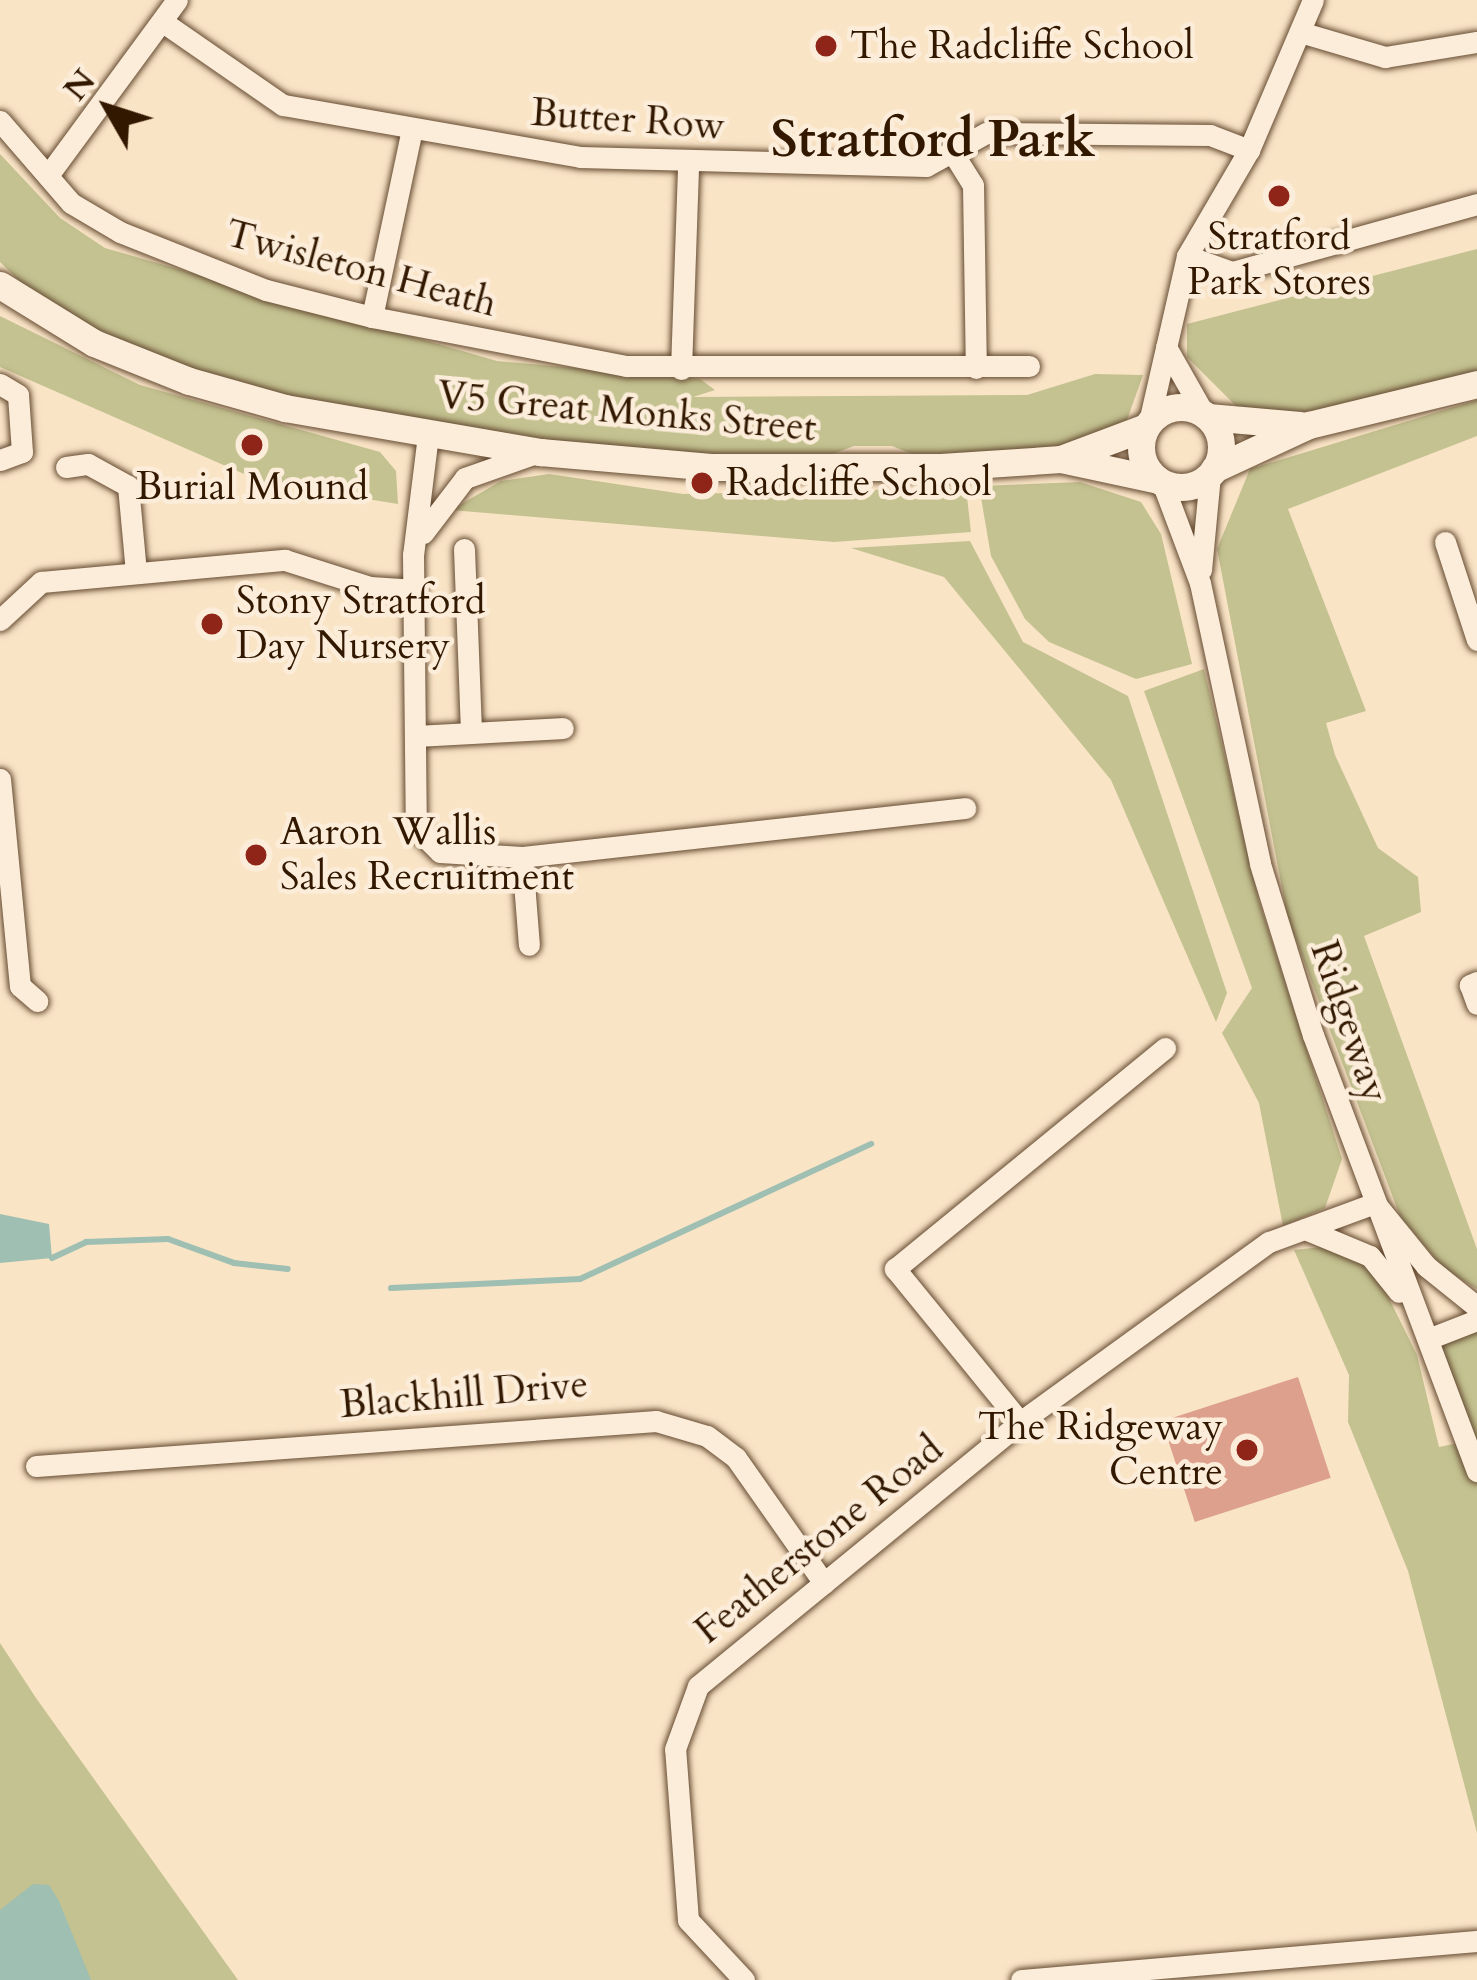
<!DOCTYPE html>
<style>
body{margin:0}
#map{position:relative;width:1477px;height:1980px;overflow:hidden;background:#fae4c6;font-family:Cardo,serif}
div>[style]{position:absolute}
.green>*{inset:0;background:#c4c291}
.water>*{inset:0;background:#9ebfb2}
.stream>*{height:6px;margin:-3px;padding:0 3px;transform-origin:3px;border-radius:3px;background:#9ebfb2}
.building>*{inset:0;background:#dca08c;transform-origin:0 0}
.roads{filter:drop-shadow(0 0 3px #654b32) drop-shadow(0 0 3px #654b32)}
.minor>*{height:21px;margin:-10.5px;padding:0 10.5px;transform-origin:10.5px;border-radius:10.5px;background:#fcedda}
.tertiary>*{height:27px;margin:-13.5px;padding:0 13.5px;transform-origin:13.5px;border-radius:13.5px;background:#fcedda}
.tertiary>.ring{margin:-13.5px;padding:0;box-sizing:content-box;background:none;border:27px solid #fcedda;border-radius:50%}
.dots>*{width:33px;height:33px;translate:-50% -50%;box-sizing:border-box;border:6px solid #fcedda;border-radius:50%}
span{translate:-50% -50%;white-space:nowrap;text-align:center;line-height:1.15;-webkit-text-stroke:9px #fcedda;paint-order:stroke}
.poi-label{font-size:39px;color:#331800}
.left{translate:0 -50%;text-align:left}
.right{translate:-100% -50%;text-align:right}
.street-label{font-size:39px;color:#331800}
.district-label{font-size:51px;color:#331800;font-weight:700}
.north{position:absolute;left:48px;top:48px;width:120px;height:120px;-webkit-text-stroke:9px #fcedda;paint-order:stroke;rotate:309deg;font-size:33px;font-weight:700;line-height:48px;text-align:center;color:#331800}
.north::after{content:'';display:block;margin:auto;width:42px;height:54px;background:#331800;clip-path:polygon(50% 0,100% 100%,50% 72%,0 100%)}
</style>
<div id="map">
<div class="green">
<i style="clip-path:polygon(0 154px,60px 218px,105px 248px,497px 361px,700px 379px,715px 390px,693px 397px,1027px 395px,1095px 374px,1143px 375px,1127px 420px,1063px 452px,935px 463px,892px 446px,854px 446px,805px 464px,654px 458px,250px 391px,119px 345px,44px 305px,0 262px)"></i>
<i style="clip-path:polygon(1477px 249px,1477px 371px,1310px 414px,1239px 409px,1187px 357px,1187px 324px)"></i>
<i style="clip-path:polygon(0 316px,140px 385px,380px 452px,396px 471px,398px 504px,262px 482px,0 367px)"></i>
<i style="clip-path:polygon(1477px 400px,1477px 436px,1288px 509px,1366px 711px,1326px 723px,1335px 755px,1378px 848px,1418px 877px,1421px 912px,1364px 936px,1477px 1249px,1477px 1289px,1444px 1269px,1400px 1216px,1288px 919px,1217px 549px,1250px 469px)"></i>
<i style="clip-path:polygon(549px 474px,683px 494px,966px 488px,971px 532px,834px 542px,451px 510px,501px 481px)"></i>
<i style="clip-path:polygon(1080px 482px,1141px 502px,1161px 534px,1192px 664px,1136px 679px,1049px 642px,1025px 619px,991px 556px,979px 486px)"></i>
<i style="clip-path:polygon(970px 541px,1023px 642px,1128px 696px,1227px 993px,1216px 1022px,1111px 780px,944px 577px,851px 548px)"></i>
<i style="clip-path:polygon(1204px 669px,1259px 901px,1342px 1159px,1325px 1208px,1283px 1226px,1259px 1103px,1222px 1033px,1252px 988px,1144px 691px)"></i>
<i style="clip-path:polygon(1331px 1246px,1376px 1272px,1417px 1355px,1439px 1447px,1463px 1442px,1428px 1339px,1477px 1320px,1477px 1833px,1408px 1571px,1348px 1422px,1349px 1375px,1294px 1250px)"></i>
<i style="clip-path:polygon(0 1643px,36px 1698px,238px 1980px,0 1980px)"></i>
</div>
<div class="water">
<i style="clip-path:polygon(0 1214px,49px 1224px,52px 1258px,0 1263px)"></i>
<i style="clip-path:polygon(33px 1884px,49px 1885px,59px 1901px,91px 1980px,0 1980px,0 1910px)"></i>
</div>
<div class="stream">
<i style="left:52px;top:1258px;width:38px;rotate:-25deg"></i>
<i style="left:86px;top:1242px;width:82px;rotate:-2.1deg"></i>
<i style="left:168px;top:1239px;width:70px;rotate:20deg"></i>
<i style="left:234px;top:1263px;width:54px;rotate:6.3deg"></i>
<i style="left:391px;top:1288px;width:189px;rotate:-2.7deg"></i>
<i style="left:580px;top:1279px;width:321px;rotate:-24.9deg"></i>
</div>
<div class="building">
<i style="left:1298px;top:1377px;width:106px;height:143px;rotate:72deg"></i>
</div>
<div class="roads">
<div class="minor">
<i style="left:163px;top:22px;width:146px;rotate:34.7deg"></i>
<i style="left:283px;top:105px;width:302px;rotate:9.9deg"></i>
<i style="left:580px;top:157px;width:346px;rotate:1.5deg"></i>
<i style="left:926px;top:166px;width:68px;rotate:-28.8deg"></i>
<i style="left:986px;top:133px;width:224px;rotate:0.5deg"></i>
<i style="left:1210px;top:135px;width:42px;rotate:21deg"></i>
<i style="left:1300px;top:32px;width:89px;rotate:16.4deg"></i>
<i style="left:1385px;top:57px;width:93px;rotate:-9.3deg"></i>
<i style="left:0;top:121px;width:108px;rotate:49.1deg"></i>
<i style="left:71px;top:203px;width:57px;rotate:30.6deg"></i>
<i style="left:120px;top:232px;width:157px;rotate:21.7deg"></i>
<i style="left:266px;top:290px;width:109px;rotate:14.3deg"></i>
<i style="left:372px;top:317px;width:259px;rotate:10.9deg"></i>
<i style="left:626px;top:366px;width:403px"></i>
<i style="left:956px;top:158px;width:32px;rotate:58deg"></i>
<i style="left:973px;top:185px;width:183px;rotate:89.1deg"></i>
<i style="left:49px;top:174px;width:216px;rotate:-53.7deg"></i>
<i style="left:1187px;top:256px;width:48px;rotate:19.6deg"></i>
<i style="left:1232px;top:272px;width:254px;rotate:-15.5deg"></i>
<i style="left:372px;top:317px;width:187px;rotate:-78deg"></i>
<i style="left:1166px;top:347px;width:77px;rotate:60.4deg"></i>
<i style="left:681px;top:369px;width:204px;rotate:-88deg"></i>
<i style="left:0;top:384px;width:21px;rotate:31deg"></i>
<i style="left:18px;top:395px;width:57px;rotate:86deg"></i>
<i style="left:22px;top:452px;width:23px;rotate:160deg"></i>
<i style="left:1149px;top:422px;width:170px;rotate:-77.1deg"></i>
<i style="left:1187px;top:256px;width:123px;rotate:-59.7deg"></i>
<i style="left:1249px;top:150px;width:163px;rotate:-66.9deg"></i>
<i style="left:428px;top:435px;width:121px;rotate:97.1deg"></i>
<i style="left:413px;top:555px;width:273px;rotate:89.4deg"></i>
<i style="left:416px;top:828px;width:34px;rotate:45deg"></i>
<i style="left:440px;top:852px;width:82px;rotate:3.5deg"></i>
<i style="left:522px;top:857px;width:88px;rotate:85.5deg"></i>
<i style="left:66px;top:467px;width:22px;rotate:-8deg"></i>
<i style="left:88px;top:464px;width:46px;rotate:28.8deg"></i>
<i style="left:128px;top:486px;width:86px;rotate:84.7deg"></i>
<i style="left:1162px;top:482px;width:108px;rotate:69.4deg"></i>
<i style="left:1200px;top:583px;width:287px;rotate:77.9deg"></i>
<i style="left:1260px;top:864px;width:179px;rotate:72.8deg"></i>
<i style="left:1313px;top:1035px;width:466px;rotate:69.4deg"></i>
<i style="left:423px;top:533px;width:69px;rotate:-52.6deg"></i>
<i style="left:465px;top:478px;width:78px;rotate:-19.4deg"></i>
<i style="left:1445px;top:542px;width:103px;rotate:71.9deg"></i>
<i style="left:464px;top:549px;width:184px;rotate:87.8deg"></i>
<i style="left:1201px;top:570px;width:96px;rotate:-84.6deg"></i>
<i style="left:0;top:620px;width:56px;rotate:-42.8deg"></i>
<i style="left:41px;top:582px;width:245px;rotate:-5.2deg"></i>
<i style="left:285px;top:560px;width:89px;rotate:17.6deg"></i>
<i style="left:370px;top:587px;width:46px;rotate:3.7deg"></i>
<i style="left:417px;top:736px;width:146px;rotate:-3.1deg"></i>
<i style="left:0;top:779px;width:208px;rotate:84.5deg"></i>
<i style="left:20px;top:986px;width:23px;rotate:41deg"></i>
<i style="left:522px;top:857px;width:446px;rotate:-6.3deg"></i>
<i style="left:1477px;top:982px;width:8px;rotate:157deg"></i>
<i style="left:1470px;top:985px;width:20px;rotate:70deg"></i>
<i style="left:1305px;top:1229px;width:70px;rotate:22.6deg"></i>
<i style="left:1370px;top:1256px;width:46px;rotate:51.1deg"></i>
<i style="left:1428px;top:1339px;width:53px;rotate:-21.2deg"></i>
<i style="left:1020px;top:1422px;width:198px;rotate:-129.2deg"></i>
<i style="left:895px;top:1269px;width:349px;rotate:-39.3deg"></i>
<i style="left:36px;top:1466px;width:622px;rotate:-4.15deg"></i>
<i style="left:656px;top:1421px;width:53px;rotate:16.4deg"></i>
<i style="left:707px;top:1436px;width:36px;rotate:37deg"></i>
<i style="left:736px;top:1458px;width:153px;rotate:54.9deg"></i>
<i style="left:744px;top:1980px;width:82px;rotate:-133deg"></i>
<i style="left:688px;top:1920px;width:171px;rotate:-94.3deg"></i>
<i style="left:675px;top:1749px;width:67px;rotate:-69.9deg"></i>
<i style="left:698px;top:1686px;width:416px;rotate:-39.3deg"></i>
<i style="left:1020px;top:1422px;width:307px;rotate:-35.9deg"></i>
<i style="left:1269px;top:1242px;width:113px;rotate:-20.2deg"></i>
<i style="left:1375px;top:1203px;width:81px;rotate:51deg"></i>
<i style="left:1426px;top:1266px;width:65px;rotate:38.8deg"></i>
<i style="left:1021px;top:1980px;width:458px;rotate:-4.9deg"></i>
</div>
<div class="tertiary">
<i style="left:0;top:285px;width:110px;rotate:31.7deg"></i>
<i style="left:94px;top:343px;width:102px;rotate:21.8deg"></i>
<i style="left:189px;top:381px;width:100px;rotate:15.7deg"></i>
<i style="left:285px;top:408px;width:259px;rotate:9.8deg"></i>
<i style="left:540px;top:452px;width:174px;rotate:5deg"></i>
<i style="left:713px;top:467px;width:228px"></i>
<i style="left:941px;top:467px;width:120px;rotate:-3.8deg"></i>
<i style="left:1061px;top:459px;width:91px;rotate:-20.6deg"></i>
<i class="ring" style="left:1141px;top:407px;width:53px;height:53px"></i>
<i style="left:1208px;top:417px;width:92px;rotate:5deg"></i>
<i style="left:1061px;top:459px;width:99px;rotate:12.2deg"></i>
<i style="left:1214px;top:469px;width:105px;rotate:-24.9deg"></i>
<i style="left:1309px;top:425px;width:173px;rotate:-13.7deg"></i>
</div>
</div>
<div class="dots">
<i style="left:826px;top:46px;background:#8f2418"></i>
<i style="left:1279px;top:196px;background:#8f2418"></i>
<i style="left:252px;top:445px;background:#8f2418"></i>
<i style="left:702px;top:483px;background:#8f2418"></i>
<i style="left:212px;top:624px;background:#8f2418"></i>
<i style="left:256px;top:855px;background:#8f2418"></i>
<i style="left:1247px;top:1450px;background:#8f2418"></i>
</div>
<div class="poi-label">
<span class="left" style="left:850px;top:46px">The Radcliffe School</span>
<span style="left:1279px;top:260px">Stratford<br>Park Stores</span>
<span class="left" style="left:726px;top:483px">Radcliffe School</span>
<span style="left:252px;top:487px">Burial Mound</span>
<span class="left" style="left:236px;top:624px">Stony Stratford<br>Day Nursery</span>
<span class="left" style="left:280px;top:855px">Aaron Wallis<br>Sales Recruitment</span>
<span class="right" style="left:1223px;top:1450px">The Ridgeway<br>Centre</span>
</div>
<div class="street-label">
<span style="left:628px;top:120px;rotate:4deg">Butter Row</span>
<span style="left:361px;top:269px;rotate:15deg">Twisleton Heath</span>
<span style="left:627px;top:412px;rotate:5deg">V5 Great Monks Street</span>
<span style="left:1349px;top:1022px;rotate:71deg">Ridgeway</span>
<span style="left:464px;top:1395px;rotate:-5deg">Blackhill Drive</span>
<span style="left:819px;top:1540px;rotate:-39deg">Featherstone Road</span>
</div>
<div class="district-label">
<span style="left:933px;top:140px">Stratford Park</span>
</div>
<div class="north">N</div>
</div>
